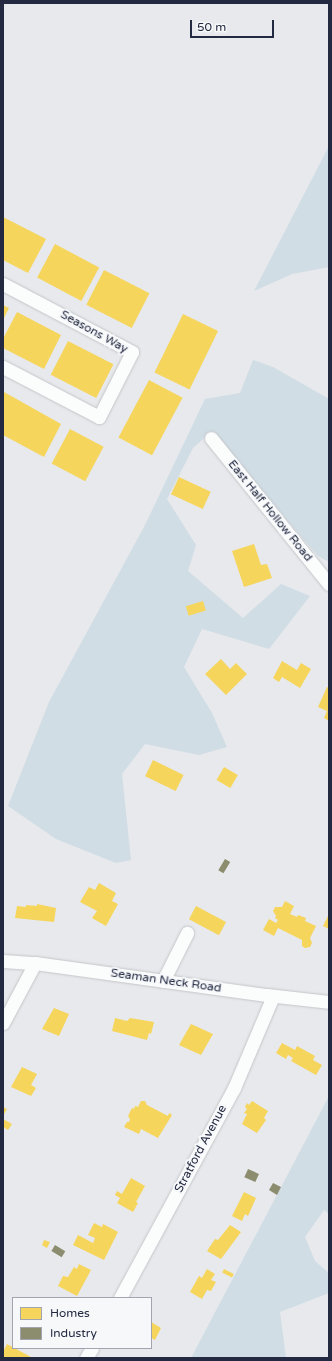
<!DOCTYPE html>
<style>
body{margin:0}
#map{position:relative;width:332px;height:1361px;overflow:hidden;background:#e7e9ec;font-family:"Varela Round",sans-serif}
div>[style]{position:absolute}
.green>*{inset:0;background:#d0dde5}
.homes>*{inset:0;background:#f6d55c;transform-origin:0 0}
.industry>*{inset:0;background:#8c8c6e;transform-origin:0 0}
.roads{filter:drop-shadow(0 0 1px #c4c6c9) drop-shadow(0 0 1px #c4c6c9)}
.minor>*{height:13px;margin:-6.5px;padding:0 6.5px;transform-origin:6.5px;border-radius:6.5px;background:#fbfcfc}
span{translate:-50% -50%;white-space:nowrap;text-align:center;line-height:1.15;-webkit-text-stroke:4px #f6f8fa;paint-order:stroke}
.street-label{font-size:12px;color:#232941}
.frame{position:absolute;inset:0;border:4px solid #232941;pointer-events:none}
.legend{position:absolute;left:12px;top:1297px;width:140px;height:52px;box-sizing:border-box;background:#f6f8fa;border:1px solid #a2a5b0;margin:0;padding:5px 7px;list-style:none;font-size:12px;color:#232941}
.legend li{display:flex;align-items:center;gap:8px;height:20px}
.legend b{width:20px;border:1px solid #a2a5b0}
.scale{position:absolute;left:190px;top:20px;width:84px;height:18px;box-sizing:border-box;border:2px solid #232941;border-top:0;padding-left:5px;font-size:12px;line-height:14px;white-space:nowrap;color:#232941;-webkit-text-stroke:3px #f6f8fa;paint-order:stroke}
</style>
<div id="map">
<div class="green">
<i style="clip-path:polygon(329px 146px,329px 267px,292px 274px,254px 291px)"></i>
<i style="clip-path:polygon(253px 360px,273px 367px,329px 399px,329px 562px,318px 556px,211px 432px,193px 448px,167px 499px,196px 545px,188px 571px,243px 618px,281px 584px,310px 596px,269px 649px,202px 629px,184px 667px,212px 713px,227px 747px,199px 755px,145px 744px,122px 774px,131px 860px,116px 863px,56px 839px,8px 806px,49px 702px,145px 525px,205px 399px,240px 393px)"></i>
<i style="clip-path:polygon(329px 1096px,329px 1214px,324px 1210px,305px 1237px,315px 1261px,329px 1273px,329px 1293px,280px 1312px,286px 1358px,191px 1358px)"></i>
</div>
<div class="homes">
<i style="clip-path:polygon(3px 217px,46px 239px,28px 273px,3px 260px)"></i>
<i style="left:55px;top:244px;width:50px;height:38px;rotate:28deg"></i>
<i style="left:104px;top:270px;width:51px;height:39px;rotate:27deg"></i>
<i style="clip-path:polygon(3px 305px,9px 308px,3px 320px)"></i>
<i style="clip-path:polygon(17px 312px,61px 335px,44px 369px,3px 348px,3px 339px)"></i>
<i style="left:183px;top:314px;width:39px;height:65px;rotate:26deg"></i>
<i style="left:68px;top:341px;width:51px;height:38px;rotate:27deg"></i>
<i style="left:149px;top:380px;width:38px;height:65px;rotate:28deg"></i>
<i style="clip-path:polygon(4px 392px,61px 424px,44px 457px,3px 435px)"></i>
<i style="left:70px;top:429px;width:38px;height:39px;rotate:28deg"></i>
<i style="left:179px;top:477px;width:35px;height:19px;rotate:25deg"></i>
<i style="clip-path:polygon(254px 544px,261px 565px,267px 564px,272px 578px,244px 587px,232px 551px)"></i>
<i style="left:203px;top:601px;width:10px;height:18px;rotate:73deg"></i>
<i style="clip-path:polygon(221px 659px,230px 669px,236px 663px,247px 674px,226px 695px,205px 674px)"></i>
<i style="clip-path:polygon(282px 661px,297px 670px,301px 663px,311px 669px,300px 688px,282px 677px,279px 682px,273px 678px)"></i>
<i style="clip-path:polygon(327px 687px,329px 688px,329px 721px,324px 718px,327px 711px,318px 707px)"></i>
<i style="left:153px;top:760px;width:34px;height:18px;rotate:26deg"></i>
<i style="left:224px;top:767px;width:16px;height:15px;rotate:30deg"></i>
<i style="clip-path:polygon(99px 883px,116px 893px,112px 901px,118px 904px,106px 926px,92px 918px,97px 911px,80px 902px,89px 887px,95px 890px)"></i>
<i style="clip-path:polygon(285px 901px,294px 906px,290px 914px,297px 917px,298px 915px,306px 918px,305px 921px,316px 926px,310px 938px,312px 943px,310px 947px,305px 948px,302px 946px,302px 940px,278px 928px,274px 936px,263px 930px,269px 919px,276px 923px,278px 920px,275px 918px,276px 916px,273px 911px,275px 907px,282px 907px)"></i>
<i style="clip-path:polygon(37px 904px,56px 908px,54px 922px,15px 918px,17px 906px,26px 907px,26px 905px,37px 906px)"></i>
<i style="left:196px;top:906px;width:34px;height:15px;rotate:28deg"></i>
<i style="clip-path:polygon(329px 914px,329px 929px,323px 926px)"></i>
<i style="clip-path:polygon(54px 1008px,69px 1014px,59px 1036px,42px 1029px)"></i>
<i style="clip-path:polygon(115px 1018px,127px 1021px,130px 1018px,154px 1022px,151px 1034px,149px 1033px,147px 1040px,112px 1031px)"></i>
<i style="clip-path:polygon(191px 1024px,213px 1034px,201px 1055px,179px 1045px)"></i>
<i style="clip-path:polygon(282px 1043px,295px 1050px,297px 1046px,315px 1056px,313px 1060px,322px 1065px,316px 1075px,291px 1061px,293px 1058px,288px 1055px,286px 1059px,276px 1053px)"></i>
<i style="clip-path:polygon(22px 1067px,37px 1074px,31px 1085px,36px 1088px,31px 1096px,11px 1087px)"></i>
<i style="clip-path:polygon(141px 1101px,145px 1101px,147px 1105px,168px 1116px,169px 1113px,172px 1115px,158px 1138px,141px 1129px,139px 1134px,124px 1127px,127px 1122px,129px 1122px,130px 1119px,128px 1116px,132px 1108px,134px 1109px,135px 1106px,138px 1107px)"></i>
<i style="clip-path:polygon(252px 1101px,268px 1111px,264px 1118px,266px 1120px,257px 1133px,242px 1124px,247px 1114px,244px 1113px,247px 1109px,245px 1107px,247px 1103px,249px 1105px)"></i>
<i style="clip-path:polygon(3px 1107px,7px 1109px,3px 1116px)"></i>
<i style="clip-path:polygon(3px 1119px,12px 1124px,8px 1130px,3px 1127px)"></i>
<i style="clip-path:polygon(131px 1178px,145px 1186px,136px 1202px,138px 1203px,133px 1212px,117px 1203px,120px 1198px,115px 1195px,117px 1191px,122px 1194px)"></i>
<i style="clip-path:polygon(244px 1192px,256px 1198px,248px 1216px,245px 1214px,242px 1221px,232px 1216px)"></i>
<i style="clip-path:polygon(94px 1223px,102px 1227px,103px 1224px,118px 1232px,104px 1260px,73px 1245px,78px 1235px,93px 1243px,95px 1238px,88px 1235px)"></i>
<i style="clip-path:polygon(230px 1225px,241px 1232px,221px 1259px,207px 1251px,215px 1239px,218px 1240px)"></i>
<i style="clip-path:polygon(44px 1240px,50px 1242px,47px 1248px,42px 1245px)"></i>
<i style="clip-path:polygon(79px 1264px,91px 1270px,77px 1296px,58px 1286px,63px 1276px,68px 1277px,74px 1267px,77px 1269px)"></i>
<i style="clip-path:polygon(207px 1269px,215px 1274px,211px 1280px,216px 1282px,211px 1291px,207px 1290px,202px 1299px,190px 1292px,199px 1276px,202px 1278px)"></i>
<i style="left:224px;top:1269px;width:11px;height:4px;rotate:27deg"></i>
<i style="clip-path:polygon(151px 1322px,161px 1328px,155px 1340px,151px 1338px)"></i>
<i style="clip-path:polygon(7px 1344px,31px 1357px,30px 1358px,3px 1358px,3px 1352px)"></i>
</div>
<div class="industry">
<i style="left:225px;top:859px;width:6px;height:13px;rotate:31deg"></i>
<i style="left:248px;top:1169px;width:12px;height:9px;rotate:24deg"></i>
<i style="clip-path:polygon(273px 1183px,281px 1187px,277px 1195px,269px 1190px)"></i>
<i style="left:55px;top:1245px;width:12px;height:7px;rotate:31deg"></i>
</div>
<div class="roads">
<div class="minor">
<i style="left:3px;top:284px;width:146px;rotate:27.8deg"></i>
<i style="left:132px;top:352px;width:73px;rotate:116.9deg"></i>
<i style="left:99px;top:417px;width:108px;rotate:-152.5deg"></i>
<i style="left:211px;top:438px;width:188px;rotate:51.1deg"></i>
<i style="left:3px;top:961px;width:32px;rotate:4deg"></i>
<i style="left:35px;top:963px;width:234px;rotate:7.9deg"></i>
<i style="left:267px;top:995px;width:62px;rotate:6.4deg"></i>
<i style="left:163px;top:981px;width:54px;rotate:-63.4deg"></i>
<i style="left:3px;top:1023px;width:68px;rotate:-61.9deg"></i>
<i style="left:120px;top:1298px;width:239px;rotate:-61.5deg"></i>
<i style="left:234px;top:1088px;width:100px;rotate:-67deg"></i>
<i style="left:86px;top:1358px;width:12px;rotate:-59deg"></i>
</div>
</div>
<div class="street-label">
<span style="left:94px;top:332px;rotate:29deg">Seasons Way</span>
<span style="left:270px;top:511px;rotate:51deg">East Half Hollow Road</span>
<span style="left:166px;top:981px;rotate:8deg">Seaman Neck Road</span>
<span style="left:201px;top:1149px;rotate:-62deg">Stratford Avenue</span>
</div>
<div class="frame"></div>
<ul class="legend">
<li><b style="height:11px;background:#f6d55c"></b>Homes</li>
<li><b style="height:11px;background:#8c8c6e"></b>Industry</li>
</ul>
<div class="scale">50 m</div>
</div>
